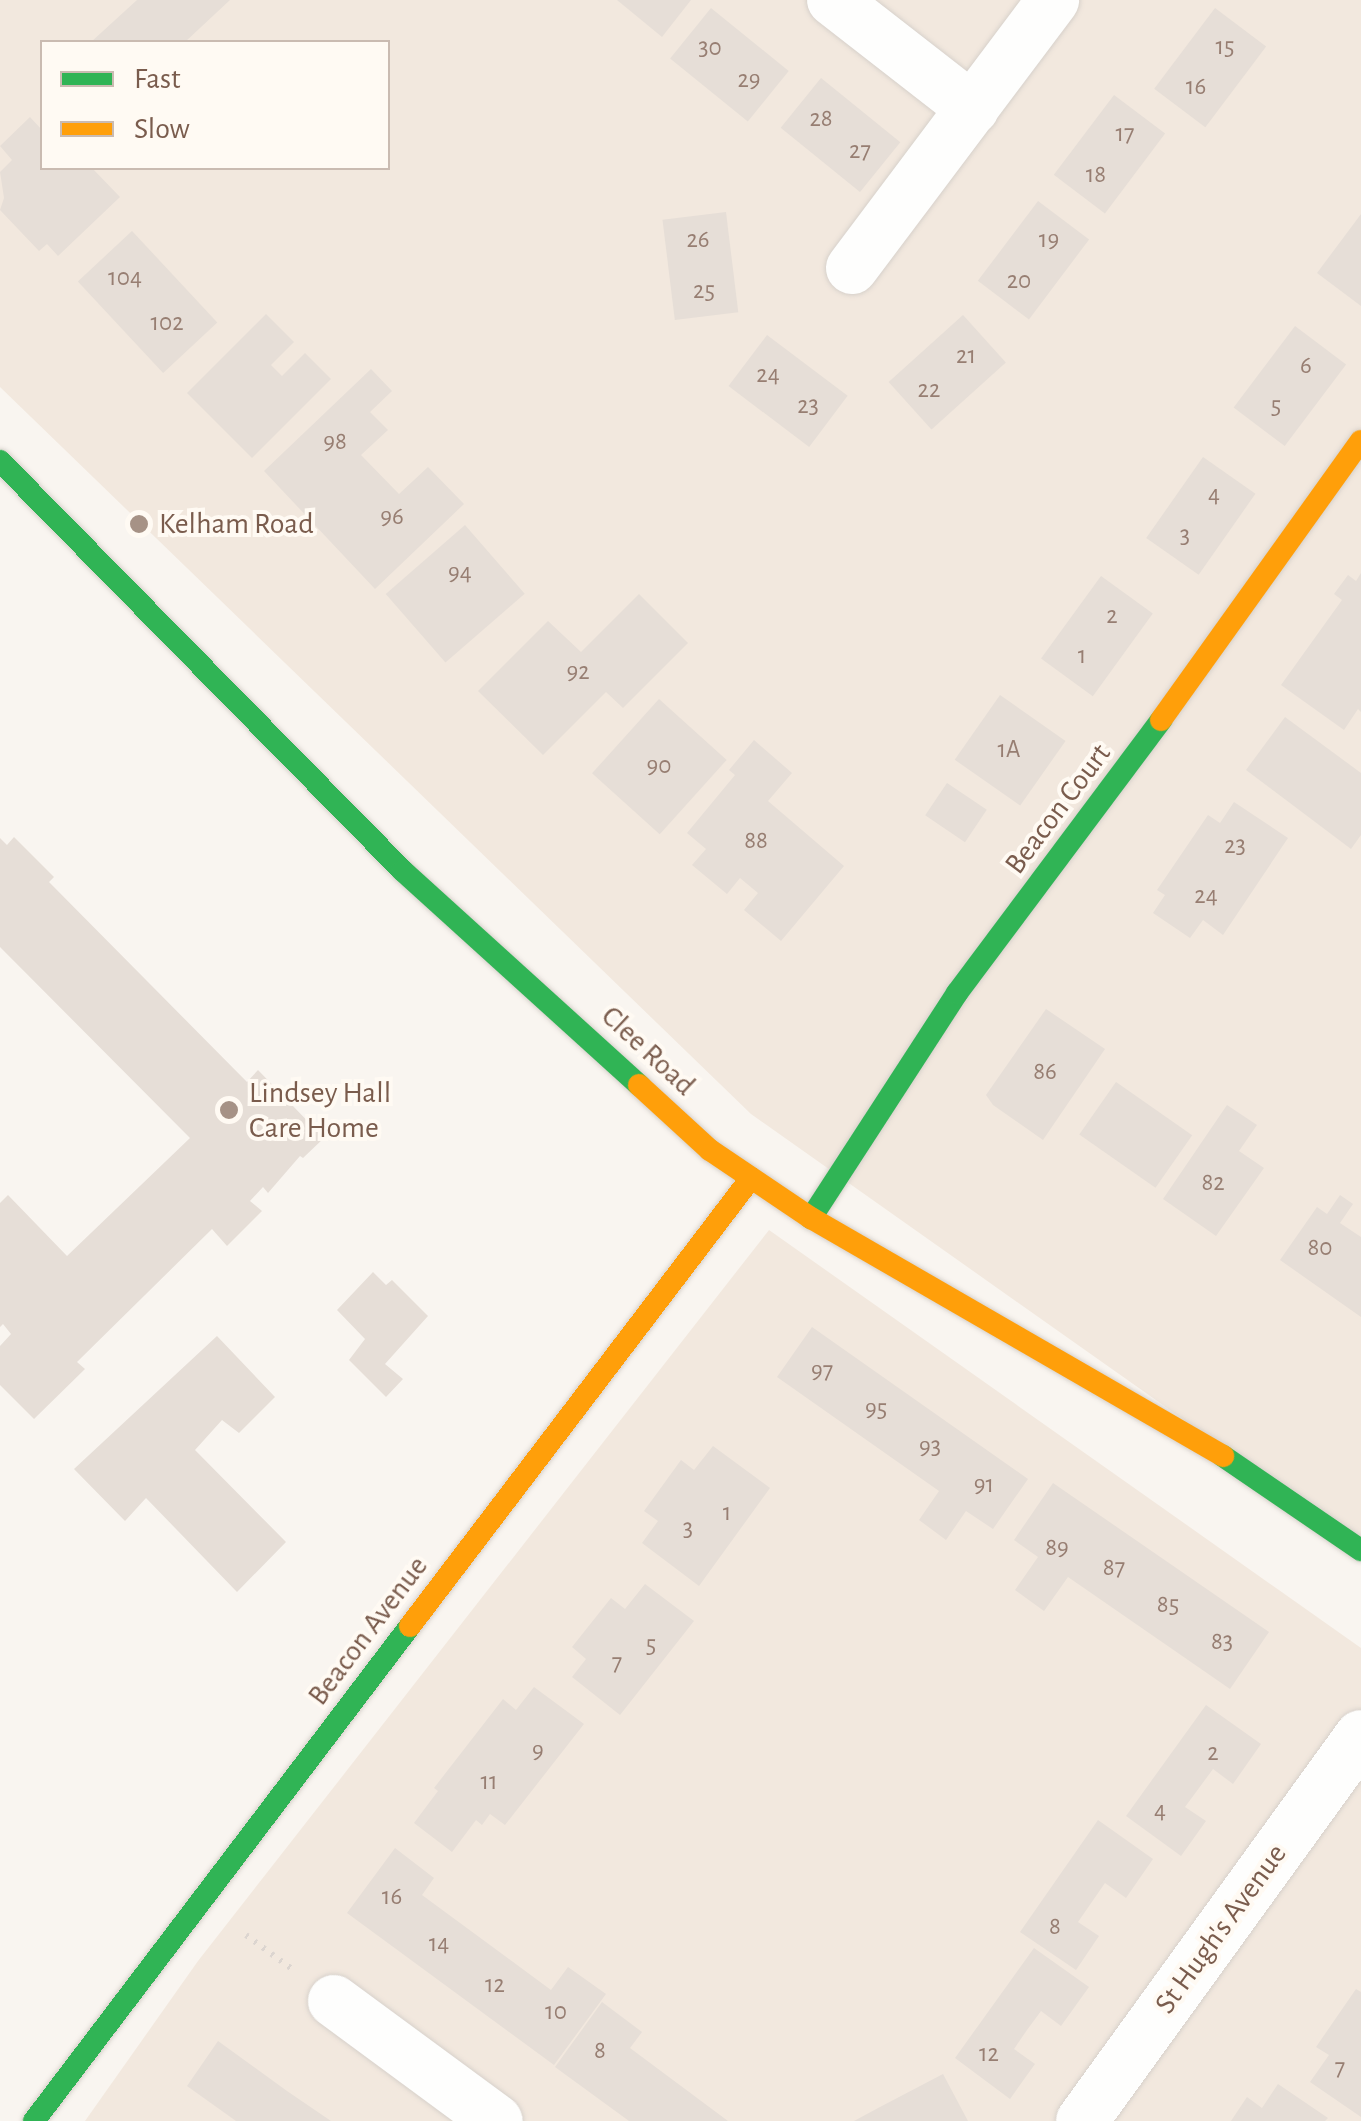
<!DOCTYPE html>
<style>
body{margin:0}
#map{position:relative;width:1361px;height:2121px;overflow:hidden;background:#f9f5f0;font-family:"Alegreya Sans",sans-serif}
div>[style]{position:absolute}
.residential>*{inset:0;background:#f2e8de}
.building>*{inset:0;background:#e6ded7;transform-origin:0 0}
.path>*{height:6px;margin-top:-3px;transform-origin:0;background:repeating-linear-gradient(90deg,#dcd5d0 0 2.5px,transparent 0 10.5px)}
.roads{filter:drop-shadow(0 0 2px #d7d1cb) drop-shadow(0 0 2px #d7d1cb)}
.street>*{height:52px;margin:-26px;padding:0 26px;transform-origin:26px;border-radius:26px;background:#fefefd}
.fast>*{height:22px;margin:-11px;padding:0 11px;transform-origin:11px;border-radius:11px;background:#30b455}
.slow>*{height:22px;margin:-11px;padding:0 11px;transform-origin:11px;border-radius:11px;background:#ff9f0a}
.dots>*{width:28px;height:28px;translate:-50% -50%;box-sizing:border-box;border:5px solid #fffaf3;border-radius:50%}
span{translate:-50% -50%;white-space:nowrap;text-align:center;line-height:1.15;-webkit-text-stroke:8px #fffaf3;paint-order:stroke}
.number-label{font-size:25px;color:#977e72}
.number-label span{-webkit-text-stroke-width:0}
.poi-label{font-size:30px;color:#7a5c4d}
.left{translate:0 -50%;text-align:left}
.street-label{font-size:30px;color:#7a5c4d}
.legend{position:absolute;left:40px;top:40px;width:350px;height:130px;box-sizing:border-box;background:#fffaf3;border:2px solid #cabbb1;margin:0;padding:12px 18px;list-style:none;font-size:30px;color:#7a5c4d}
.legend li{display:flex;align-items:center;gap:20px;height:50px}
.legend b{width:50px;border:2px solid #cabbb1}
</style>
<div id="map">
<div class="residential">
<i style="clip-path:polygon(evenodd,0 0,1361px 0,1361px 1545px,751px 1114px,0 387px,0 0,42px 42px,388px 42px,388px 168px,42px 168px,42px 42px)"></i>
<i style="clip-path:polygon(769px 1230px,1361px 1648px,1361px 2121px,85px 2121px,198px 1961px)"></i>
</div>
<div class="building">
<i style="clip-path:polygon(137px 0,230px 0,185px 42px,91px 42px)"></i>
<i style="clip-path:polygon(617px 0,691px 0,662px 37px)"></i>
<i style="left:711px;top:8px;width:100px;height:65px;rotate:39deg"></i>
<i style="left:1215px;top:8px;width:64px;height:101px;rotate:37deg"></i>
<i style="left:821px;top:78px;width:102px;height:64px;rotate:39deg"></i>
<i style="left:1114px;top:95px;width:64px;height:100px;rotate:37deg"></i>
<i style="clip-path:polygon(30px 117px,42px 130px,42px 168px,92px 168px,120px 197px,58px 256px,47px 244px,39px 251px,0 210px,4px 198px,0 172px,12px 160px,0 146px)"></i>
<i style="left:1038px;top:201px;width:64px;height:100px;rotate:37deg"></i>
<i style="left:726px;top:212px;width:101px;height:64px;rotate:83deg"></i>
<i style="clip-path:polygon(1361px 214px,1361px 306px,1317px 273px)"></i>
<i style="left:132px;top:231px;width:125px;height:74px;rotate:47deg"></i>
<i style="clip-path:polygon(266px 314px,294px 342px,271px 365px,282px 376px,305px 353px,331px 379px,252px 458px,187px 393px)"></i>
<i style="left:963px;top:315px;width:64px;height:100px;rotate:48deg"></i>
<i style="left:1295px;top:326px;width:64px;height:102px;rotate:37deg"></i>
<i style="left:767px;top:335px;width:101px;height:64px;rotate:37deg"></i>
<i style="clip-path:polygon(371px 369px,392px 391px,370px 412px,388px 430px,361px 455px,399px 494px,428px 467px,464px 504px,375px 589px,264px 471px)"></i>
<i style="left:1203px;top:457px;width:64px;height:99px;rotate:35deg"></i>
<i style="left:465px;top:525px;width:91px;height:105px;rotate:49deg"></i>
<i style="clip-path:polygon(1361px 573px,1361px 712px,1358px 709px,1344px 730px,1281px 685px,1342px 600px,1334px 594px,1348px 575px,1356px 581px)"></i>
<i style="left:1101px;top:576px;width:64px;height:102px;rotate:36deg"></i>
<i style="clip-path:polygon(639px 594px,688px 643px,623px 708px,606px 692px,543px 755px,478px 691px,548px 621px,581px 652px)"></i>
<i style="left:1000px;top:695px;width:80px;height:79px;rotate:35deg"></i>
<i style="left:659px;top:699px;width:91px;height:100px;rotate:42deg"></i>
<i style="clip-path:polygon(1285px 717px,1361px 773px,1361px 835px,1351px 849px,1246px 770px)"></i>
<i style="clip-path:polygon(754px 740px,792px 773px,768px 801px,844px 866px,781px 941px,744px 910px,758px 893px,740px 878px,727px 894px,692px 865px,706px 849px,687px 833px,735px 775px,729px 770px)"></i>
<i style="left:947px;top:783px;width:48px;height:39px;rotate:34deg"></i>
<i style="clip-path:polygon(1234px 802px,1288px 838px,1223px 935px,1203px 920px,1190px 938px,1153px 913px,1165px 895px,1157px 890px,1208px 815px,1220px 823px)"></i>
<i style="clip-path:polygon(14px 837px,54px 877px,49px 882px,247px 1082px,258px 1070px,324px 1138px,303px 1158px,300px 1156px,268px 1193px,263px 1187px,250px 1201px,262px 1211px,227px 1246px,212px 1229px,77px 1362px,85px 1369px,34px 1419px,0 1385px,0 1346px,11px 1334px,3px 1324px,0 1327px,0 1203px,8px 1195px,67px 1256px,190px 1138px,0 947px,0 838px,7px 845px)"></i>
<i style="clip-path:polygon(1046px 1009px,1105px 1049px,1043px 1140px,993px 1105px,986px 1095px)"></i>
<i style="left:1116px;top:1082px;width:93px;height:64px;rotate:35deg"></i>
<i style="clip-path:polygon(1227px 1105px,1257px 1125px,1239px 1151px,1264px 1168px,1216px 1236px,1163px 1199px)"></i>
<i style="clip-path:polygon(1340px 1195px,1353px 1204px,1340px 1223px,1361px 1237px,1361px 1317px,1280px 1260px,1317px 1207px,1327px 1214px)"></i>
<i style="clip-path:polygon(373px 1272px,386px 1285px,392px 1280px,428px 1316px,385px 1364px,403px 1379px,386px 1397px,349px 1360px,365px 1339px,337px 1310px)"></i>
<i style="clip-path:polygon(812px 1327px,1028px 1479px,993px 1529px,966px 1511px,946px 1540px,919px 1520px,939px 1491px,777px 1377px)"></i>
<i style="clip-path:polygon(217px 1336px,275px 1397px,239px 1433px,222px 1420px,195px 1450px,286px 1542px,237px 1592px,146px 1498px,125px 1521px,74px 1469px)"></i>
<i style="clip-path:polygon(713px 1446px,770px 1488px,699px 1586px,642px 1543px,658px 1521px,644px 1511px,681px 1460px,694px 1470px)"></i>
<i style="clip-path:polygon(1053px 1483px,1269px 1632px,1230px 1689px,1068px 1577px,1044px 1611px,1015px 1590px,1038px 1557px,1014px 1540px)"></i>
<i style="clip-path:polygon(645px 1584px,694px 1621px,620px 1715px,572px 1677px,586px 1659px,572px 1647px,611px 1598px,625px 1609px)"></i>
<i style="clip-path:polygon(534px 1687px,584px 1724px,505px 1825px,490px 1814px,482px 1825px,476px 1820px,452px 1852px,414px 1823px,438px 1791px,434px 1788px,503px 1699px,516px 1710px)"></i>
<i style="clip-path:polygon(1206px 1705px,1261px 1744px,1233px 1784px,1213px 1769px,1185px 1807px,1206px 1821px,1181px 1856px,1126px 1816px)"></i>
<i style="clip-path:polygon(1098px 1820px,1153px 1859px,1126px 1898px,1105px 1883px,1078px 1922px,1099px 1936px,1076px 1970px,1020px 1932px)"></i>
<i style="clip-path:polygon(395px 1848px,434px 1878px,422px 1895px,551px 1990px,568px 1967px,606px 1994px,554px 2065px,347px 1913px)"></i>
<i style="clip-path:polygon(1034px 1948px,1089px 1987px,1061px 2026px,1041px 2011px,1027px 2030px,1014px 2049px,1035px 2064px,1010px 2099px,955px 2058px)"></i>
<i style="clip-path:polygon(1356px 1989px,1361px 1992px,1361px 2117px,1310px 2082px,1329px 2055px,1316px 2047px)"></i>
<i style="clip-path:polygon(602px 2002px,642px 2032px,630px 2048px,728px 2121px,629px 2121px,555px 2067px)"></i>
<i style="clip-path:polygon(218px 2041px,287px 2091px,331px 2121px,236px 2121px,187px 2086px)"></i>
<i style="clip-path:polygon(943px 2074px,968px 2121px,854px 2121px,880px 2107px)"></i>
<i style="clip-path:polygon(1278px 2084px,1328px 2118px,1325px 2121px,1231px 2121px,1247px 2097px,1262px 2108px)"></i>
</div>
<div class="path">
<i style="left:246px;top:1935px;width:57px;rotate:36.5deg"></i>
</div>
<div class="roads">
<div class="street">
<i style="left:833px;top:0;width:177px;rotate:37.9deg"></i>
<i style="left:852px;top:268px;width:335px;rotate:-53.1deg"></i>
<i style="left:334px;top:2001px;width:202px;rotate:36.4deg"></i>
<i style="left:1082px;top:2121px;width:475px;rotate:-54.1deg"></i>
</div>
<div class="fast">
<i style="left:0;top:461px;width:575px;rotate:45.49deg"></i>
<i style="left:403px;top:871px;width:319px;rotate:42.2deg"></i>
<i style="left:811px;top:1218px;width:268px;rotate:-57deg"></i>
<i style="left:957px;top:993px;width:341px;rotate:-53.2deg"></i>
<i style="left:1223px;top:1456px;width:167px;rotate:34.3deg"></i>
<i style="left:34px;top:2121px;width:622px;rotate:-52.78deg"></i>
</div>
<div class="slow">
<i style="left:1161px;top:720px;width:343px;rotate:-54.4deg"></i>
<i style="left:639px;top:1085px;width:96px;rotate:42.5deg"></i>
<i style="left:710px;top:1150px;width:122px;rotate:34deg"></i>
<i style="left:811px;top:1218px;width:476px;rotate:30deg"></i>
<i style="left:410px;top:1626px;width:563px;rotate:-52.72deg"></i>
</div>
</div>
<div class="dots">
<i style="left:139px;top:524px;background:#a69286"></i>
<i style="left:229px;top:1110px;background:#a69286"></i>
</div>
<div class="number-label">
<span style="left:1225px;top:47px">15</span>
<span style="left:710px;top:48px">30</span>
<span style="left:749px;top:80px">29</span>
<span style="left:1196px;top:87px">16</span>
<span style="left:821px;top:119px">28</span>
<span style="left:1125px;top:134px">17</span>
<span style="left:860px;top:151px">27</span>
<span style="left:1096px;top:175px">18</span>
<span style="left:698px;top:240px">26</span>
<span style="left:1049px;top:240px">19</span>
<span style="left:125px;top:278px">104</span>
<span style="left:1019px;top:281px">20</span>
<span style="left:704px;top:291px">25</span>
<span style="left:167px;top:323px">102</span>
<span style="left:966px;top:356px">21</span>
<span style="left:1306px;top:366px">6</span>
<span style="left:768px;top:375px">24</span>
<span style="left:929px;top:390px">22</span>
<span style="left:808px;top:406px">23</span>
<span style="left:1276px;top:406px">5</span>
<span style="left:335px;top:442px">98</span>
<span style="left:1214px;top:495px">4</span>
<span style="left:392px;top:517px">96</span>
<span style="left:1185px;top:536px">3</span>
<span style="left:460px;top:573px">94</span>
<span style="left:1112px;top:616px">2</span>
<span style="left:1082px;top:656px">1</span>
<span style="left:578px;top:672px">92</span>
<span style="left:1009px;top:750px">1A</span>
<span style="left:659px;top:766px">90</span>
<span style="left:756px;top:841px">88</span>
<span style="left:1235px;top:846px">23</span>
<span style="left:1206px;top:896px">24</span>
<span style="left:1045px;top:1072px">86</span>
<span style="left:1213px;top:1183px">82</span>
<span style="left:1320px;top:1248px">80</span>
<span style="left:822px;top:1371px">97</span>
<span style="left:876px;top:1409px">95</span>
<span style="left:930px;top:1447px">93</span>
<span style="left:984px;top:1485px">91</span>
<span style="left:727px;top:1513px">1</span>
<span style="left:688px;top:1529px">3</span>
<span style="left:1057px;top:1548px">89</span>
<span style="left:1114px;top:1568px">87</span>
<span style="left:1168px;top:1605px">85</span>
<span style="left:1222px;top:1642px">83</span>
<span style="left:651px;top:1645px">5</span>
<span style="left:617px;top:1663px">7</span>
<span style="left:538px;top:1751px">9</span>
<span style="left:1213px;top:1753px">2</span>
<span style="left:489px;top:1782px">11</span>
<span style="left:1160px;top:1811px">4</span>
<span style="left:392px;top:1897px">16</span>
<span style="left:1055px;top:1927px">8</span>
<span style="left:439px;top:1944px">14</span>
<span style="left:495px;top:1985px">12</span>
<span style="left:556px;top:2012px">10</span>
<span style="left:600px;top:2051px">8</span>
<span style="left:989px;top:2054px">12</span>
<span style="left:1340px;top:2068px">7</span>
</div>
<div class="poi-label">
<span class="left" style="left:159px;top:524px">Kelham Road</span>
<span class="left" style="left:249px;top:1110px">Lindsey Hall<br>Care Home</span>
</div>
<div class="street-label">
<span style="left:1058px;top:809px;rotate:-53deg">Beacon Court</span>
<span style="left:648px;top:1051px;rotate:43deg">Clee Road</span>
<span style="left:368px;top:1631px;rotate:-53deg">Beacon Avenue</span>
<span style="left:1221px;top:1929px;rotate:-54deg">St Hugh's Avenue</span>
</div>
<ul class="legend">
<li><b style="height:12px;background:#30b455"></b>Fast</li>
<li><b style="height:12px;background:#ff9f0a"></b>Slow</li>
</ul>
</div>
